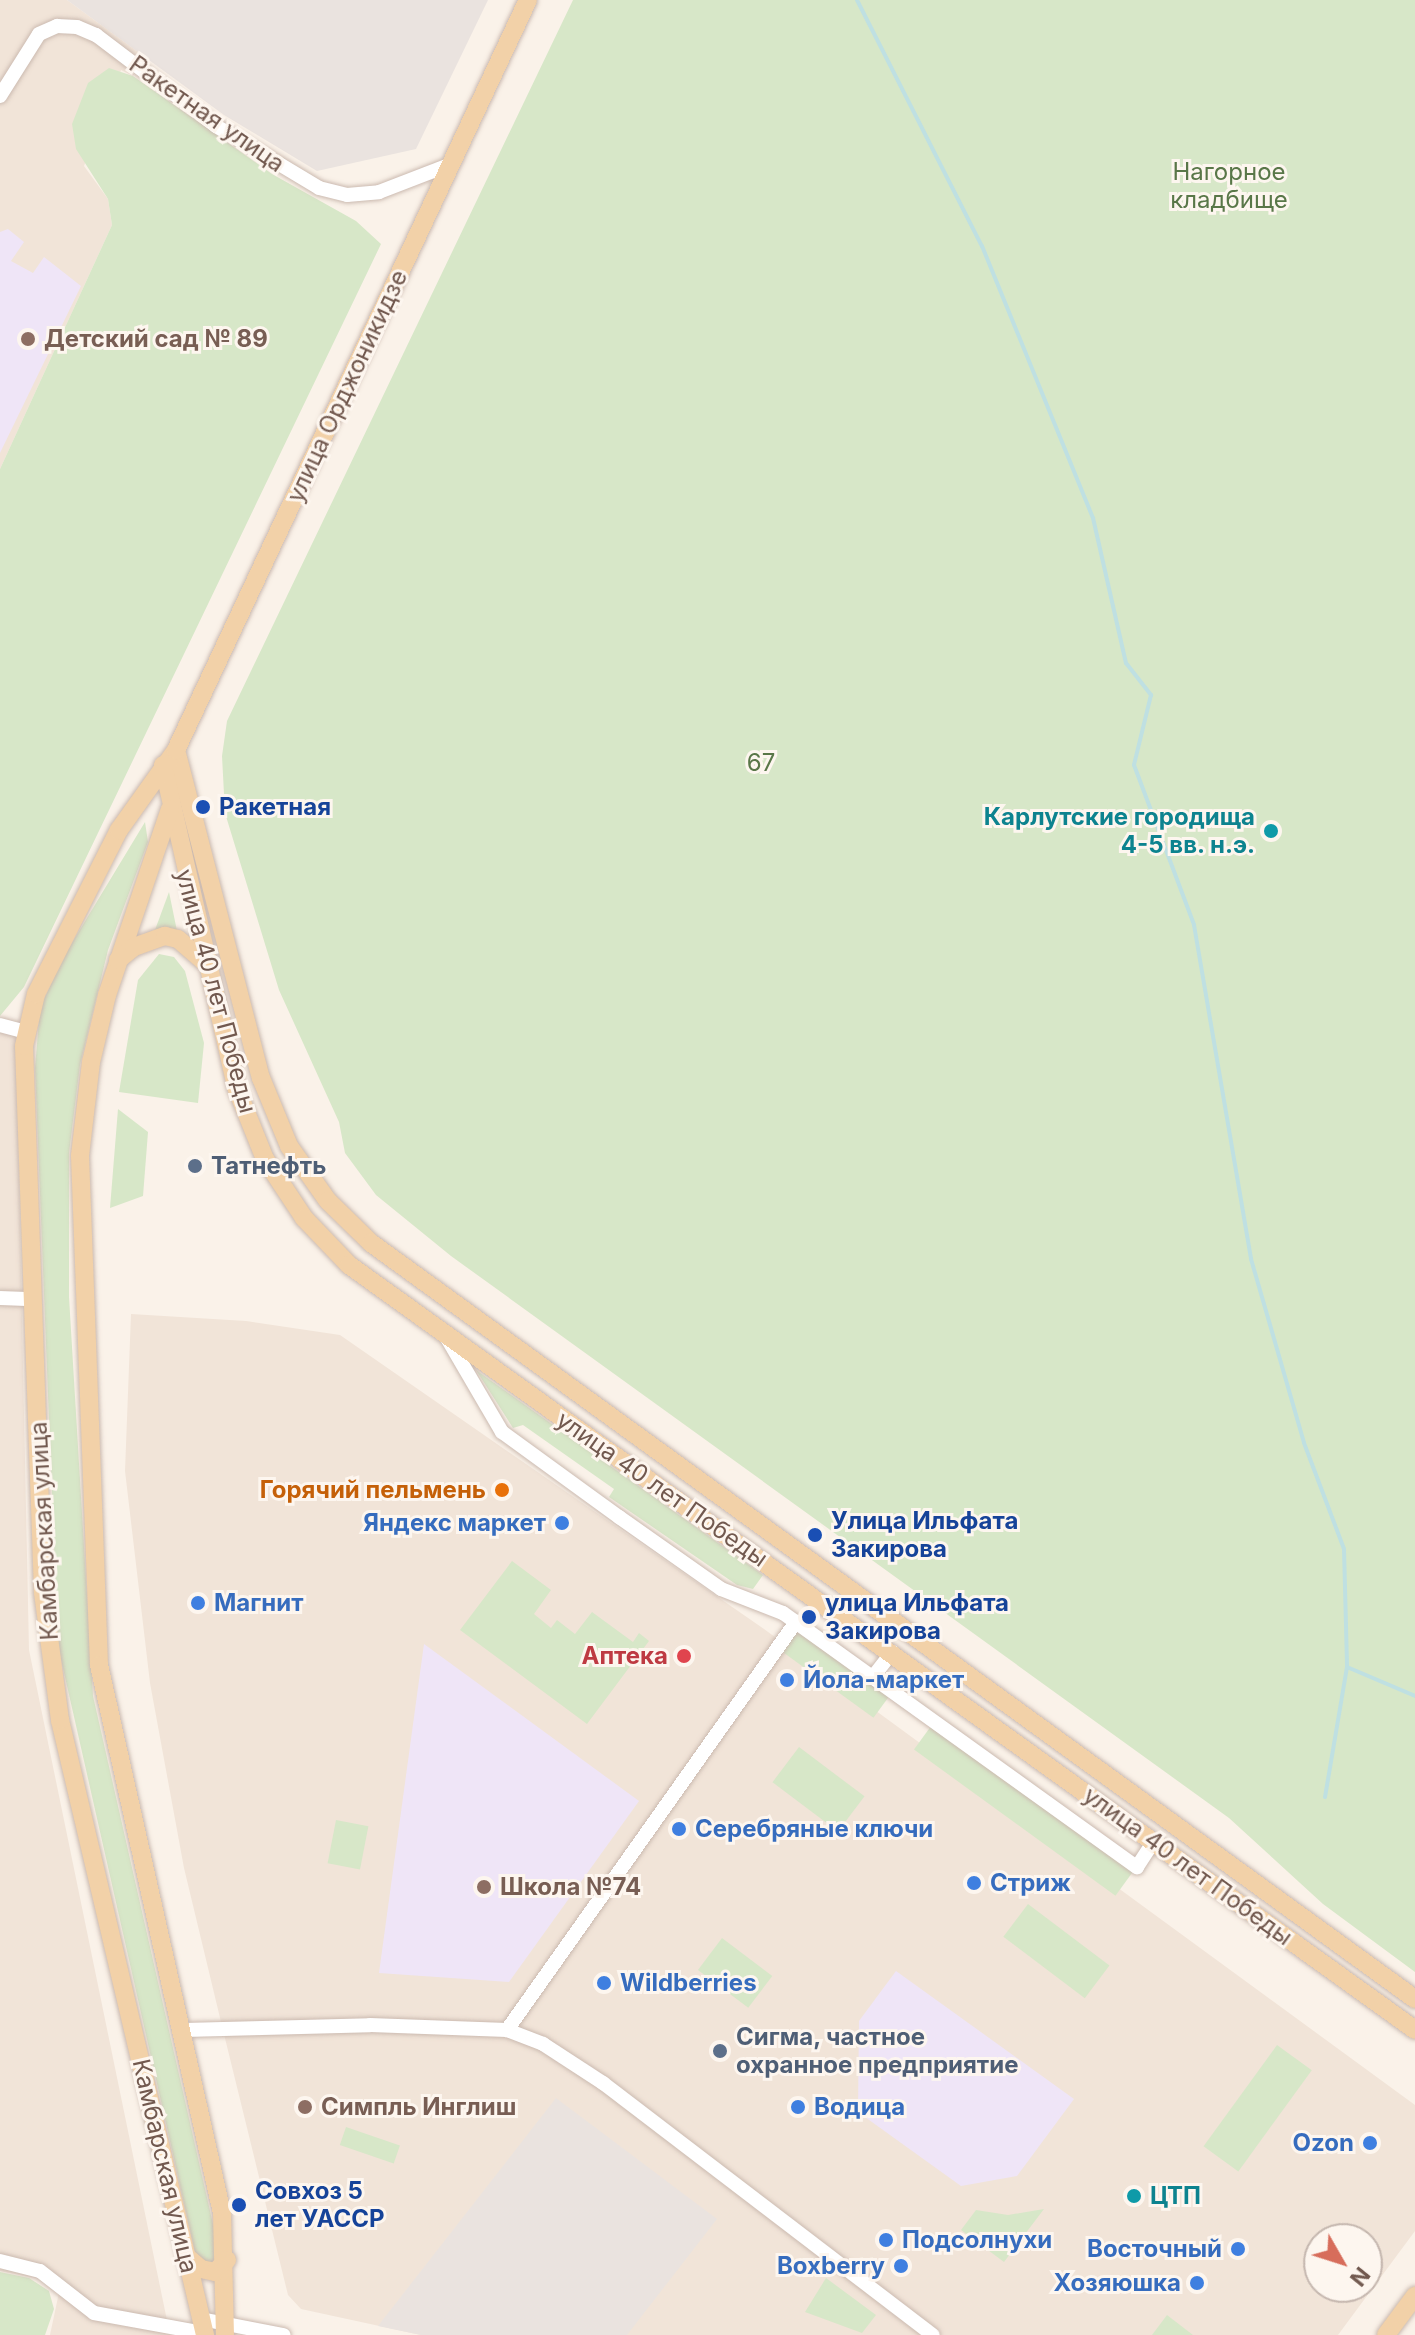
<!DOCTYPE html>
<meta charset="utf-8">
<style>
body{margin:0}
#map{position:relative;width:1415px;height:2335px;overflow:hidden;background:#faf2e9;font-family:Inter,sans-serif}
div>[style]{position:absolute}
.residential>*{inset:0;background:#f1e4d8}
.industrial>*{inset:0;background:#eae3df}
.education>*{inset:0;background:#efe5f7}
.green>*{inset:0;background:#d7e7c8;transform-origin:0 0}
.stream>*{height:4px;margin:-2px;padding:0 2px;transform-origin:2px;border-radius:2px;background:#bfe0e2}
.roads{filter:drop-shadow(0 0 2px #cbbab0) drop-shadow(0 0 2px #cbbab0)}
.minor>*{height:14px;margin:-7px;padding:0 7px;transform-origin:7px;border-radius:7px;background:#fff}
.major>*{height:18px;margin:-9px;padding:0 9px;transform-origin:9px;border-radius:9px;background:#f2d1a8}
.dots>*{width:22px;height:22px;translate:-50% -50%;box-sizing:border-box;border:4px solid #fdf6ef;border-radius:50%}
span{translate:-50% -50%;white-space:nowrap;text-align:center;line-height:1.15;-webkit-text-stroke:6px #fdf6ef;paint-order:stroke}
.street-label{font-size:24px;color:#72594f}
.park-label{font-size:24px;color:#597748}
.education-label{font-size:24px;color:#785e54;font-weight:700}
.left{translate:0 -50%;text-align:left}
.transit-label{font-size:24px;color:#164399;font-weight:700}
.culture-label{font-size:24px;color:#0d838f;font-weight:700}
.right{translate:-100% -50%;text-align:right}
.service-label{font-size:24px;color:#4e5e75;font-weight:700}
.food-label{font-size:24px;color:#c56008;font-weight:700}
.shop-label{font-size:24px;color:#366cbe;font-weight:700}
.health-label{font-size:24px;color:#be3a42;font-weight:700}
.north{position:absolute;left:1303px;top:2223px;width:80px;height:80px;box-sizing:border-box;background:#fdf6ef;border:2px solid #c5b7af;border-radius:50%;rotate:129deg;font-size:22px;font-weight:700;line-height:32px;text-align:center;color:#72594f}
.north::after{content:'';display:block;margin:auto;width:28px;height:36px;background:#d76d5b;clip-path:polygon(50% 0,100% 100%,50% 72%,0 100%)}
</style>
<div id="map">
<div class="residential">
<i style="clip-path:polygon(0 0,67px 0,145px 57px,133px 76px,121px 70px,84px 166px,108px 199px,112px 225px,0 469px)"></i>
<i style="clip-path:polygon(0 1024px,16px 1037px,29px 1650px,170px 2335px,50px 2335px,61px 2283px,0 2271px)"></i>
<i style="clip-path:polygon(evenodd,131px 1314px,246px 1321px,340px 1335px,764px 1629px,1415px 2105px,1415px 2231px,1338px 2335px,421px 2335px,301px 2309px,288px 2295px,221px 2022px,184px 1868px,150px 1683px,125px 1471px,131px 1314px,1319px 2239px,1367px 2239px,1367px 2287px,1319px 2287px,1319px 2239px)"></i>
</div>
<div class="industrial">
<i style="clip-path:polygon(67px 0,488px 0,416px 149px,317px 171px,224px 115px)"></i>
<i style="clip-path:polygon(556px 2098px,717px 2219px,627px 2335px,421px 2335px,378px 2326px)"></i>
</div>
<div class="education">
<i style="clip-path:polygon(8px 229px,24px 242px,11px 261px,33px 273px,44px 257px,81px 286px,0 453px,0 232px)"></i>
<i style="clip-path:polygon(424px 1644px,639px 1801px,509px 1982px,379px 1973px)"></i>
<i style="clip-path:polygon(896px 1971px,1074px 2099px,1017px 2176px,961px 2186px,858px 2112px,859px 2021px)"></i>
</div>
<div class="green">
<i style="clip-path:polygon(573px 0,1415px 0,1415px 1972px,1323px 1904px,1229px 1818px,451px 1256px,376px 1195px,345px 1153px,339px 1122px,279px 990px,225px 813px,222px 756px,227px 721px)"></i>
<i style="clip-path:polygon(109px 68px,133px 76px,272px 174px,356px 221px,381px 244px,24px 987px,0 1016px,0 469px,112px 225px,108px 199px,76px 149px,72px 124px,88px 83px)"></i>
<i style="clip-path:polygon(145px 822px,148px 842px,108px 950px,80px 1065px,69px 1153px,69px 1297px,93px 1696px,218px 2246px,212px 2266px,196px 2256px,58px 1646px,35px 1068px,40px 1008px,64px 956px)"></i>
<i style="clip-path:polygon(169px 892px,177px 931px,155px 930px)"></i>
<i style="clip-path:polygon(159px 954px,174px 957px,185px 971px,204px 1043px,198px 1103px,119px 1092px,138px 980px)"></i>
<i style="clip-path:polygon(118px 1109px,148px 1132px,143px 1196px,110px 1208px)"></i>
<i style="clip-path:polygon(476px 1370px,763px 1575px,753px 1589px,737px 1585px,609px 1497px,614px 1489px,523px 1425px,513px 1428px)"></i>
<i style="clip-path:polygon(512px 1561px,551px 1590px,534px 1614px,551px 1628px,557px 1620px,575px 1634px,592px 1612px,633px 1642px,639px 1633px,649px 1641px,587px 1724px,460px 1630px)"></i>
<i style="left:796px;top:1622px;width:119px;height:32px;rotate:36deg"></i>
<i style="left:934px;top:1722px;width:249px;height:34px;rotate:36deg"></i>
<i style="left:799px;top:1747px;width:82px;height:44px;rotate:37deg"></i>
<i style="left:336px;top:1820px;width:33px;height:44px;rotate:11deg"></i>
<i style="left:1028px;top:1904px;width:102px;height:41px;rotate:37deg"></i>
<i style="left:722px;top:1938px;width:63px;height:40px;rotate:37deg"></i>
<i style="left:1277px;top:2045px;width:43px;height:125px;rotate:36deg"></i>
<i style="left:346px;top:2127px;width:57px;height:19px;rotate:19deg"></i>
<i style="clip-path:polygon(1044px 2209px,1004px 2262px,961px 2230px,976px 2210px,1008px 2215px)"></i>
<i style="clip-path:polygon(0 2272px,29px 2278px,49px 2291px,54px 2309px,45px 2335px,0 2335px)"></i>
<i style="clip-path:polygon(826px 2278px,876px 2315px,862px 2333px,805px 2312px)"></i>
<i style="clip-path:polygon(1167px 2315px,1193px 2335px,1152px 2335px)"></i>
</div>
<div class="stream">
<i style="left:857px;top:0;width:276px;rotate:63.1deg"></i>
<i style="left:982px;top:246px;width:294px;rotate:67.8deg"></i>
<i style="left:1093px;top:518px;width:149px;rotate:77.2deg"></i>
<i style="left:1126px;top:663px;width:41px;rotate:52deg"></i>
<i style="left:1151px;top:695px;width:72px;rotate:103.7deg"></i>
<i style="left:1134px;top:765px;width:171px;rotate:69.4deg"></i>
<i style="left:1194px;top:925px;width:339px;rotate:80.3deg"></i>
<i style="left:1251px;top:1259px;width:191px;rotate:73.9deg"></i>
<i style="left:1304px;top:1443px;width:113px;rotate:69.3deg"></i>
<i style="left:1344px;top:1549px;width:118px;rotate:88.5deg"></i>
<i style="left:1347px;top:1667px;width:132px;rotate:99.6deg"></i>
<i style="left:1347px;top:1667px;width:74px;rotate:23.1deg"></i>
</div>
<div class="roads">
<div class="minor">
<i style="left:0;top:96px;width:73px;rotate:-57.8deg"></i>
<i style="left:39px;top:34px;width:20px;rotate:-24deg"></i>
<i style="left:57px;top:26px;width:20px;rotate:3deg"></i>
<i style="left:77px;top:27px;width:21px;rotate:23deg"></i>
<i style="left:96px;top:35px;width:151px;rotate:37.2deg"></i>
<i style="left:216px;top:126px;width:120px;rotate:31deg"></i>
<i style="left:319px;top:188px;width:29px;rotate:14deg"></i>
<i style="left:347px;top:195px;width:32px;rotate:-5deg"></i>
<i style="left:379px;top:192px;width:75px;rotate:-21.1deg"></i>
<i style="left:0;top:1025px;width:27px;rotate:15deg"></i>
<i style="left:0;top:1298px;width:33px;rotate:2deg"></i>
<i style="left:447px;top:1338px;width:109px;rotate:59.7deg"></i>
<i style="left:502px;top:1432px;width:145px;rotate:36deg"></i>
<i style="left:619px;top:1517px;width:125px;rotate:35.2deg"></i>
<i style="left:721px;top:1589px;width:66px;rotate:21.2deg"></i>
<i style="left:783px;top:1613px;width:436px;rotate:35.7deg"></i>
<i style="left:1137px;top:1867px;width:31px;rotate:-57deg"></i>
<i style="left:872px;top:1678px;width:33px;rotate:-52deg"></i>
<i style="left:184px;top:2030px;width:186px;rotate:-1.5deg"></i>
<i style="left:370px;top:2025px;width:137px;rotate:2.1deg"></i>
<i style="left:507px;top:2030px;width:39px;rotate:21deg"></i>
<i style="left:543px;top:2044px;width:72px;rotate:33deg"></i>
<i style="left:603px;top:2083px;width:415px;rotate:37.4deg"></i>
<i style="left:507px;top:2030px;width:500px;rotate:-54.7deg"></i>
<i style="left:0;top:2261px;width:41px;rotate:14deg"></i>
<i style="left:40px;top:2271px;width:68px;rotate:37.9deg"></i>
<i style="left:94px;top:2313px;width:112px;rotate:10.3deg"></i>
<i style="left:201px;top:2319px;width:84px;rotate:11deg"></i>
</div>
<div class="major">
<i style="left:176px;top:750px;width:339px;rotate:75.5deg"></i>
<i style="left:261px;top:1078px;width:74px;rotate:67.6deg"></i>
<i style="left:289px;top:1146px;width:67px;rotate:54.7deg"></i>
<i style="left:328px;top:1201px;width:60px;rotate:44.3deg"></i>
<i style="left:371px;top:1243px;width:1289px;rotate:35.91deg"></i>
<i style="left:163px;top:765px;width:330px;rotate:77.2deg"></i>
<i style="left:236px;top:1087px;width:78px;rotate:68.1deg"></i>
<i style="left:265px;top:1159px;width:71px;rotate:56.5deg"></i>
<i style="left:304px;top:1218px;width:65px;rotate:46.2deg"></i>
<i style="left:349px;top:1265px;width:1312px;rotate:35.66deg"></i>
<i style="left:170px;top:809px;width:196px;rotate:108.7deg"></i>
<i style="left:107px;top:995px;width:69px;rotate:103.4deg"></i>
<i style="left:91px;top:1062px;width:95px;rotate:96.7deg"></i>
<i style="left:80px;top:1156px;width:509px;rotate:87.86deg"></i>
<i style="left:99px;top:1665px;width:562px;rotate:77.35deg"></i>
<i style="left:222px;top:2213px;width:122px;rotate:88.6deg"></i>
<i style="left:118px;top:960px;width:21px;rotate:-39deg"></i>
<i style="left:134px;top:947px;width:33px;rotate:-20deg"></i>
<i style="left:165px;top:936px;width:13px;rotate:13deg"></i>
<i style="left:178px;top:939px;width:37px;rotate:41deg"></i>
<i style="left:186px;top:2256px;width:20px;rotate:41deg"></i>
<i style="left:201px;top:2269px;width:14px;rotate:12deg"></i>
<i style="left:215px;top:2272px;width:17px;rotate:-45deg"></i>
<i style="left:205px;top:2335px;width:632px;rotate:-103.27deg"></i>
<i style="left:60px;top:1720px;width:129px;rotate:-97.6deg"></i>
<i style="left:43px;top:1592px;width:546px;rotate:-91.99deg"></i>
<i style="left:24px;top:1046px;width:53px;rotate:-77deg"></i>
<i style="left:36px;top:994px;width:184px;rotate:-63.2deg"></i>
<i style="left:119px;top:830px;width:98px;rotate:-54.5deg"></i>
<i style="left:176px;top:750px;width:828px;rotate:-64.86deg"></i>
<i style="left:1386px;top:2335px;width:49px;rotate:-53.4deg"></i>
</div>
</div>
<div class="dots">
<i style="left:28px;top:339px;background:#8d6e63"></i>
<i style="left:203px;top:807px;background:#1a4fb4"></i>
<i style="left:1271px;top:831px;background:#0f9aa8"></i>
<i style="left:195px;top:1166px;background:#5c6f8a"></i>
<i style="left:502px;top:1490px;background:#e8710a"></i>
<i style="left:562px;top:1523px;background:#3f7fe0"></i>
<i style="left:815px;top:1535px;background:#1a4fb4"></i>
<i style="left:198px;top:1603px;background:#3f7fe0"></i>
<i style="left:809px;top:1617px;background:#1a4fb4"></i>
<i style="left:684px;top:1656px;background:#e0444e"></i>
<i style="left:787px;top:1680px;background:#3f7fe0"></i>
<i style="left:679px;top:1829px;background:#3f7fe0"></i>
<i style="left:974px;top:1883px;background:#3f7fe0"></i>
<i style="left:484px;top:1887px;background:#8d6e63"></i>
<i style="left:604px;top:1983px;background:#3f7fe0"></i>
<i style="left:720px;top:2051px;background:#5c6f8a"></i>
<i style="left:305px;top:2107px;background:#8d6e63"></i>
<i style="left:798px;top:2107px;background:#3f7fe0"></i>
<i style="left:1370px;top:2143px;background:#3f7fe0"></i>
<i style="left:1134px;top:2196px;background:#0f9aa8"></i>
<i style="left:239px;top:2205px;background:#1a4fb4"></i>
<i style="left:886px;top:2240px;background:#3f7fe0"></i>
<i style="left:1238px;top:2249px;background:#3f7fe0"></i>
<i style="left:901px;top:2266px;background:#3f7fe0"></i>
<i style="left:1197px;top:2283px;background:#3f7fe0"></i>
</div>
<div class="street-label">
<span style="left:207px;top:114px;rotate:35deg">Ракетная улица</span>
<span style="left:347px;top:386px;rotate:-65deg">улица Орджоникидзе</span>
<span style="left:216px;top:991px;rotate:75deg">улица 40 лет Победы</span>
<span style="left:662px;top:1489px;rotate:35deg">улица 40 лет Победы</span>
<span style="left:44px;top:1531px;rotate:-93deg">Камбарская улица</span>
<span style="left:1188px;top:1866px;rotate:36deg">улица 40 лет Победы</span>
<span style="left:165px;top:2166px;rotate:77deg">Камбарская улица</span>
</div>
<div class="park-label">
<span style="left:1229px;top:186px">Нагорное<br>кладбище</span>
<span style="left:761px;top:763px">67</span>
</div>
<div class="education-label">
<span class="left" style="left:44px;top:339px">Детский сад № 89</span>
<span class="left" style="left:500px;top:1887px">Школа №74</span>
<span class="left" style="left:321px;top:2107px">Симпль Инглиш</span>
</div>
<div class="transit-label">
<span class="left" style="left:219px;top:807px">Ракетная</span>
<span class="left" style="left:831px;top:1535px">Улица Ильфата<br>Закирова</span>
<span class="left" style="left:825px;top:1617px">улица Ильфата<br>Закирова</span>
<span class="left" style="left:255px;top:2205px">Совхоз 5<br>лет УАССР</span>
</div>
<div class="culture-label">
<span class="right" style="left:1255px;top:831px">Карлутские городища<br>4-5 вв. н.э.</span>
<span class="left" style="left:1150px;top:2196px">ЦТП</span>
</div>
<div class="service-label">
<span class="left" style="left:211px;top:1166px">Татнефть</span>
<span class="left" style="left:736px;top:2051px">Сигма, частное<br>охранное предприятие</span>
</div>
<div class="food-label">
<span class="right" style="left:486px;top:1490px">Горячий пельмень</span>
</div>
<div class="shop-label">
<span class="right" style="left:546px;top:1523px">Яндекс маркет</span>
<span class="left" style="left:214px;top:1603px">Магнит</span>
<span class="left" style="left:803px;top:1680px">Йола-маркет</span>
<span class="left" style="left:695px;top:1829px">Серебряные ключи</span>
<span class="left" style="left:990px;top:1883px">Стриж</span>
<span class="left" style="left:620px;top:1983px">Wildberries</span>
<span class="left" style="left:814px;top:2107px">Водица</span>
<span class="right" style="left:1354px;top:2143px">Ozon</span>
<span class="left" style="left:902px;top:2240px">Подсолнухи</span>
<span class="right" style="left:1222px;top:2249px">Восточный</span>
<span class="right" style="left:885px;top:2266px">Boxberry</span>
<span class="right" style="left:1181px;top:2283px">Хозяюшка</span>
</div>
<div class="health-label">
<span class="right" style="left:668px;top:1656px">Аптека</span>
</div>
<div class="north">N</div>
</div>
